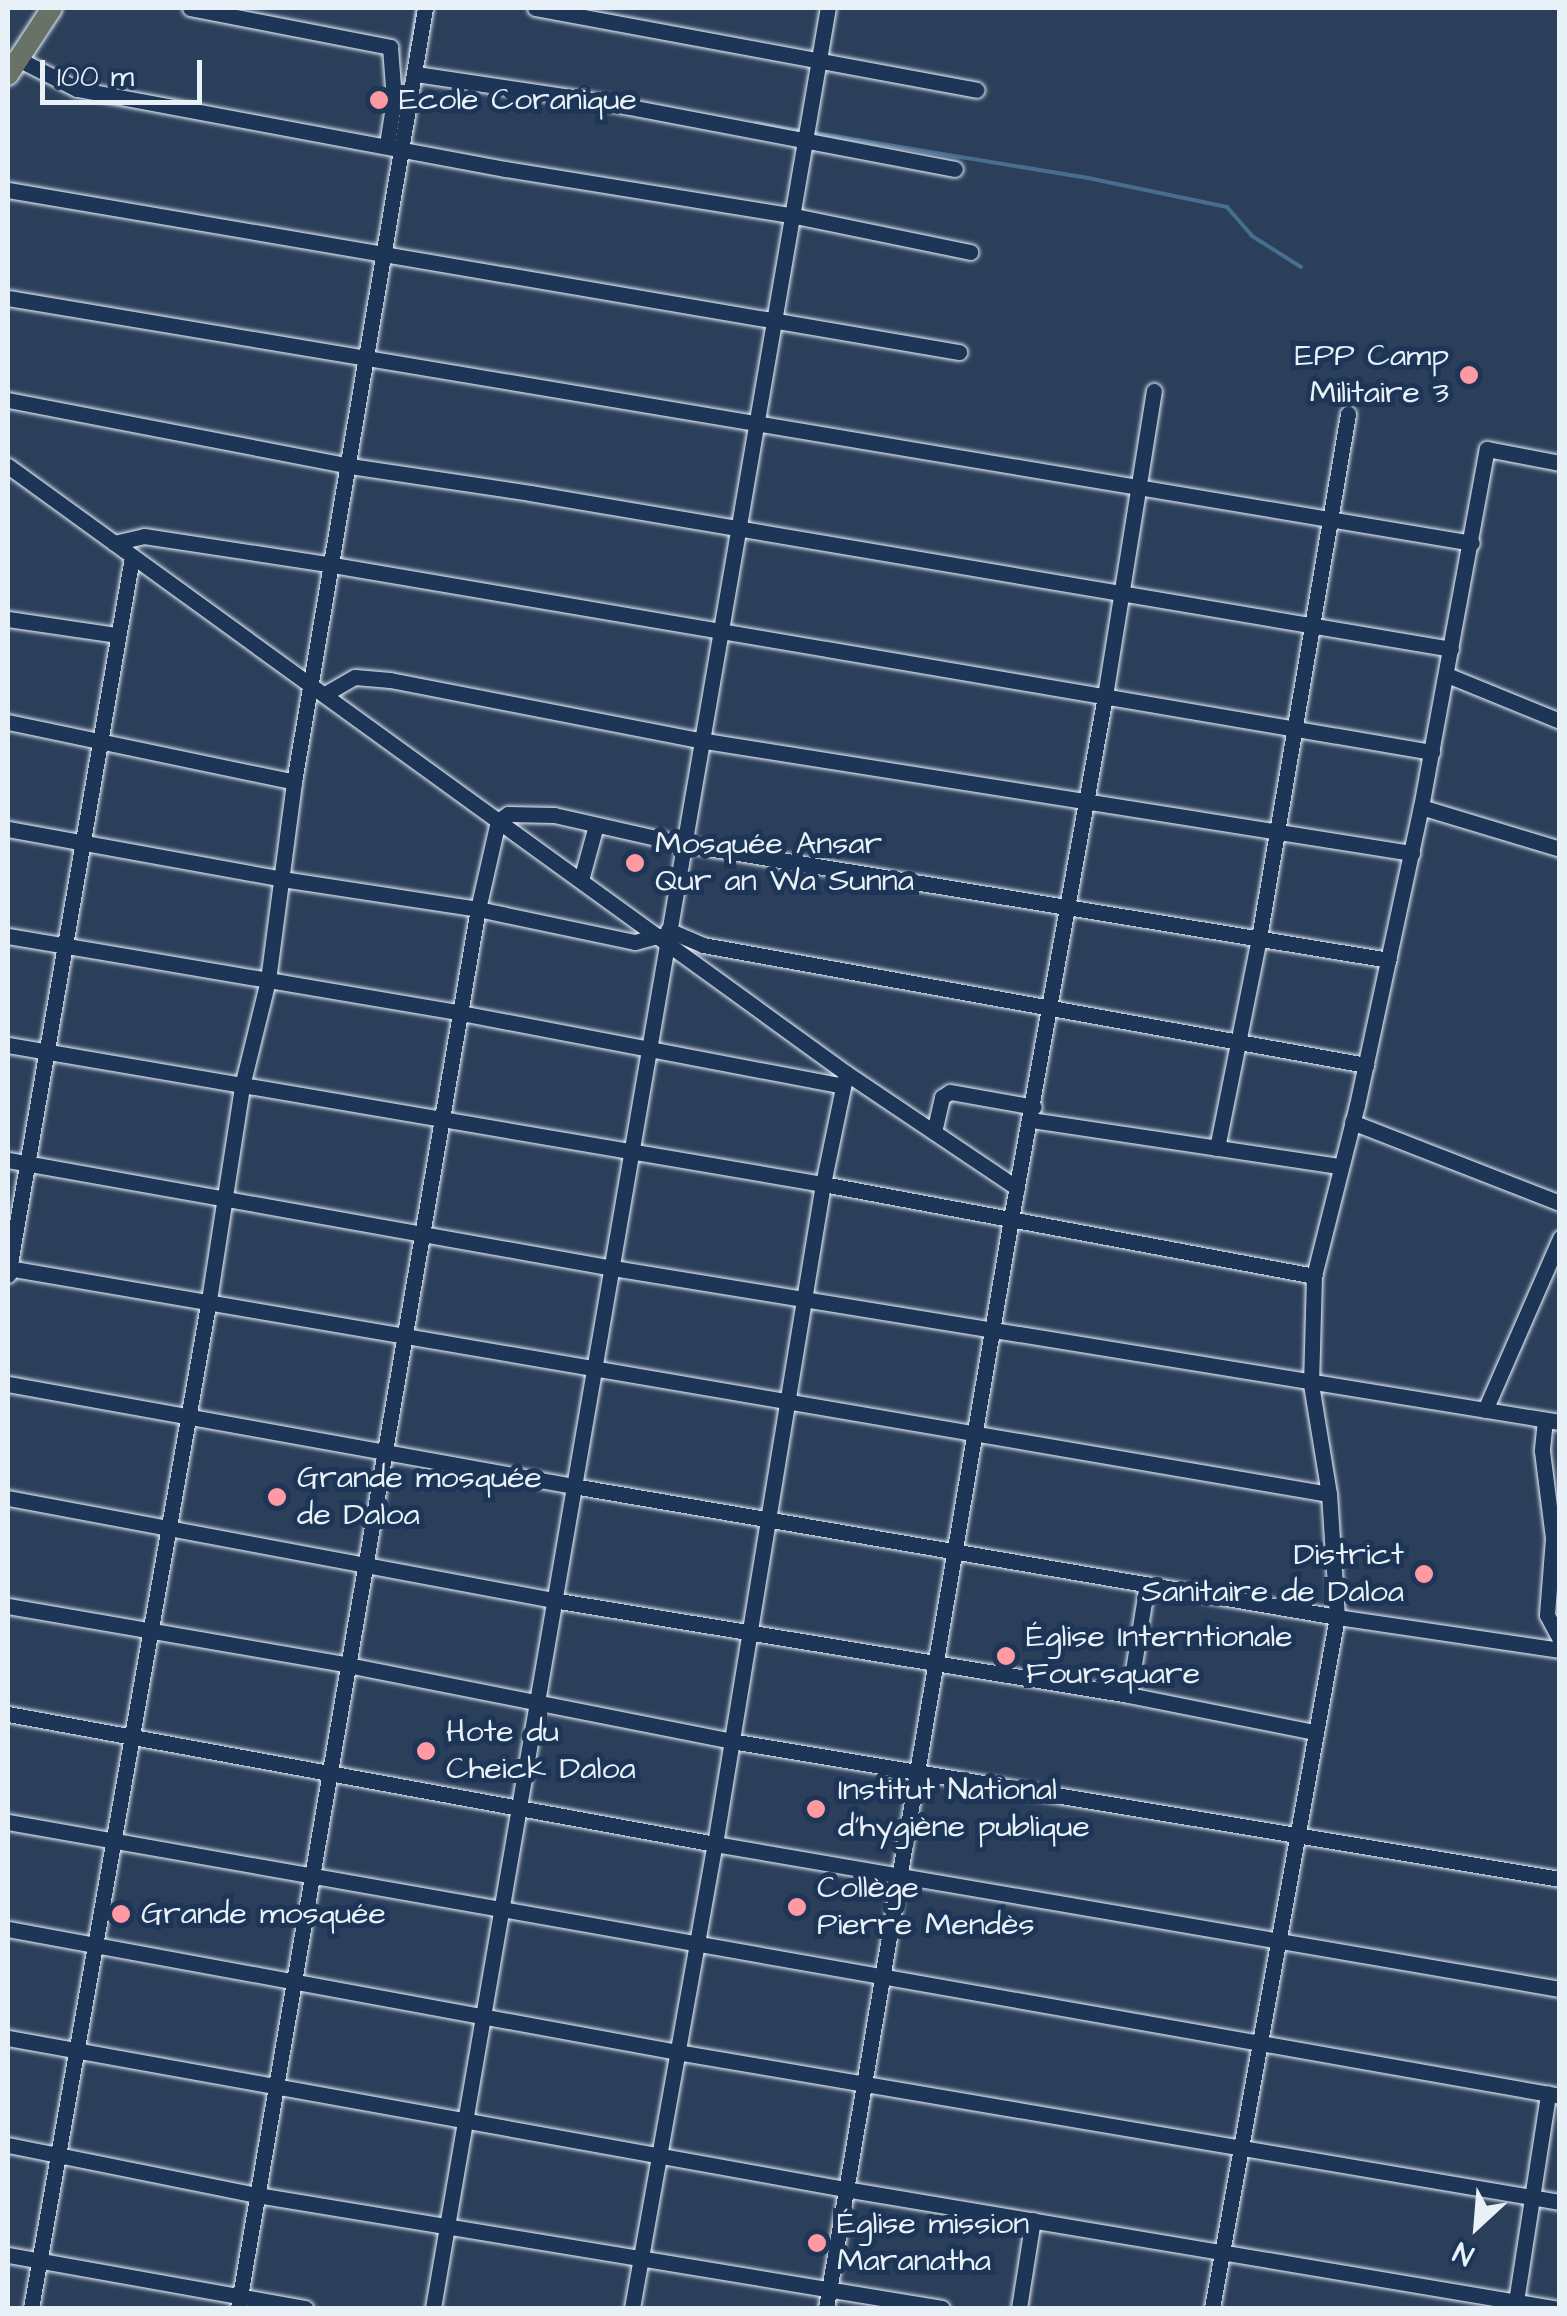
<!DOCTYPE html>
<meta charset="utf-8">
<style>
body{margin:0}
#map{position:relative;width:1567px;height:2316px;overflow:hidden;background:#2b3f5b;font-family:"Architects Daughter",sans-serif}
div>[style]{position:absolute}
.stream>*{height:4px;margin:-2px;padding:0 2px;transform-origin:2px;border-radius:2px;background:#476d8f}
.roads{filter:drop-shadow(0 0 2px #e8f1f8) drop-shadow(0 0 2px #e8f1f8)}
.minor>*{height:15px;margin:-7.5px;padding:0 7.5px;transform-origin:7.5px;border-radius:7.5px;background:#1d3557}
.major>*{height:20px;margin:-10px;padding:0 10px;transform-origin:10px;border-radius:10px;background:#687266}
.dots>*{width:28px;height:28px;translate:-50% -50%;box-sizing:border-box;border:5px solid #1d3557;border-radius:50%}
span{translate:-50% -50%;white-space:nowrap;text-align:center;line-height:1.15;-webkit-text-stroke:10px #1d3557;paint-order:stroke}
.poi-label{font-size:32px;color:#e8f1f8}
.left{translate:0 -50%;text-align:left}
.right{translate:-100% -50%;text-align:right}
.frame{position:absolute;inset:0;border:10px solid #e8f1f8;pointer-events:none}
.north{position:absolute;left:1427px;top:2176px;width:100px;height:100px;-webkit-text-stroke:8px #1d3557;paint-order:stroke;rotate:206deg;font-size:28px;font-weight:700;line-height:40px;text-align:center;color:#e8f1f8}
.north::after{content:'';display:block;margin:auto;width:35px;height:45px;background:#e8f1f8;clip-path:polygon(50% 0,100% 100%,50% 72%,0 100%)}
.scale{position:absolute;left:40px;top:60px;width:162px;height:45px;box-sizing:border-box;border:5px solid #e8f1f8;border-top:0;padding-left:12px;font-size:30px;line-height:35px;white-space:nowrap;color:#e8f1f8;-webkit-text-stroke:8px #1d3557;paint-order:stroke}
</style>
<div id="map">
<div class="stream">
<i style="left:410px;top:55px;width:48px;rotate:-81.5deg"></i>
<i style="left:756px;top:123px;width:46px;rotate:10.1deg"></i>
<i style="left:810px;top:132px;width:282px;rotate:9.4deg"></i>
<i style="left:1088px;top:178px;width:142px;rotate:11.8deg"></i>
<i style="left:1227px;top:207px;width:38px;rotate:49deg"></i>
<i style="left:1252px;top:236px;width:58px;rotate:32.3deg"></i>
</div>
<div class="roads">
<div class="minor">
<i style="left:190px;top:8px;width:204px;rotate:11deg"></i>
<i style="left:390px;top:47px;width:53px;rotate:85.7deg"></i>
<i style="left:394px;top:100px;width:45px;rotate:99deg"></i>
<i style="left:535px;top:8px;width:449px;rotate:10.5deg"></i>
<i style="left:18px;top:59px;width:66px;rotate:27deg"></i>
<i style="left:77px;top:89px;width:436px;rotate:10.6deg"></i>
<i style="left:506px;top:169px;width:293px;rotate:9.2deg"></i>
<i style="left:795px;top:216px;width:179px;rotate:11.6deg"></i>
<i style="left:416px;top:74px;width:195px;rotate:8.5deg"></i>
<i style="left:609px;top:103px;width:352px;rotate:10.8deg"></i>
<i style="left:8px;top:190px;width:965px;rotate:9.67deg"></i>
<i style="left:8px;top:298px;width:1484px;rotate:9.5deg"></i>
<i style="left:8px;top:400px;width:348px;rotate:10.9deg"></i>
<i style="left:350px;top:466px;width:182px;rotate:8.5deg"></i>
<i style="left:530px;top:493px;width:934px;rotate:9.61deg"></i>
<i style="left:8px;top:466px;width:1035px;rotate:35.92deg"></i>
<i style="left:846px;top:1073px;width:206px;rotate:33.9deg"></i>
<i style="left:114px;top:543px;width:31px;rotate:-13deg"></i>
<i style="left:144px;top:536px;width:191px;rotate:8.7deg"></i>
<i style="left:333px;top:565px;width:1115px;rotate:9.66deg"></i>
<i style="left:8px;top:619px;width:109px;rotate:8.4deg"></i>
<i style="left:1447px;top:675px;width:122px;rotate:22.2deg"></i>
<i style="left:325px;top:694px;width:34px;rotate:-30deg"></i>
<i style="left:355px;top:677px;width:35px;rotate:5deg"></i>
<i style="left:390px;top:680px;width:315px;rotate:11deg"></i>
<i style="left:699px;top:740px;width:722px;rotate:9.01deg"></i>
<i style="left:8px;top:722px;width:292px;rotate:11.8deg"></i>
<i style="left:1421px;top:807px;width:145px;rotate:16.8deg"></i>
<i style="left:8px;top:829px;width:279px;rotate:10.3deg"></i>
<i style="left:282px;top:879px;width:198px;rotate:8.7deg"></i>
<i style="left:478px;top:909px;width:160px;rotate:11.9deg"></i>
<i style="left:635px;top:942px;width:24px;rotate:-15deg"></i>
<i style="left:581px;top:880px;width:57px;rotate:-74.7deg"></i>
<i style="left:668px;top:930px;width:38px;rotate:23deg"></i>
<i style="left:703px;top:945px;width:674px;rotate:10.26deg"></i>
<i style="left:8px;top:936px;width:459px;rotate:9.6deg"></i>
<i style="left:461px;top:1013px;width:388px;rotate:10.8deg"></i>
<i style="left:8px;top:1045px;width:827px;rotate:9.68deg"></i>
<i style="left:823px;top:1184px;width:500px;rotate:10.6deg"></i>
<i style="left:1031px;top:1120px;width:312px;rotate:8.5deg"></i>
<i style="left:1352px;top:1122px;width:223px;rotate:21.3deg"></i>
<i style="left:934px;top:1132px;width:36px;rotate:-77deg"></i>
<i style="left:942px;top:1097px;width:9px;rotate:-32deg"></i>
<i style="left:950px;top:1092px;width:85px;rotate:10.1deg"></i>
<i style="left:1217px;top:1148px;width:214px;rotate:-78.7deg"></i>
<i style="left:1259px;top:938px;width:532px;rotate:-80.36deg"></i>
<i style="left:8px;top:1160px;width:615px;rotate:10.12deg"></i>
<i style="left:613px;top:1268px;width:959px;rotate:9.24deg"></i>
<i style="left:8px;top:1268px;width:1340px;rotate:9.71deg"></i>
<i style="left:8px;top:1275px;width:729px;rotate:-80.2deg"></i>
<i style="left:8px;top:1384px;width:574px;rotate:10.23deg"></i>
<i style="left:573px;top:1486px;width:775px;rotate:9.73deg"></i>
<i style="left:1337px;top:1617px;width:225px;rotate:8.4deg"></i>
<i style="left:1485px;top:1410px;width:188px;rotate:-66.4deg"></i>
<i style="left:1545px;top:1420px;width:31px;rotate:96deg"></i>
<i style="left:1542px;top:1451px;width:88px;rotate:82.8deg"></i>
<i style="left:1553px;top:1538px;width:77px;rotate:94.5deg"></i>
<i style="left:1547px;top:1615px;width:27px;rotate:62deg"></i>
<i style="left:8px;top:1498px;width:554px;rotate:10.6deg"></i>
<i style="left:553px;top:1600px;width:584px;rotate:9.37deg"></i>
<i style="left:1129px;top:1695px;width:189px;rotate:11.3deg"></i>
<i style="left:8px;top:1606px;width:345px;rotate:9.8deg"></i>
<i style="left:348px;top:1665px;width:390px;rotate:11.2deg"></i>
<i style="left:731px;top:1741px;width:840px;rotate:9.45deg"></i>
<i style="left:1129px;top:1695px;width:112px;rotate:-80.8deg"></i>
<i style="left:8px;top:1714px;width:719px;rotate:10.42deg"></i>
<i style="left:715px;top:1844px;width:857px;rotate:9.74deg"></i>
<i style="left:8px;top:1822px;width:1576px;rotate:10.01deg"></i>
<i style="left:8px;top:1929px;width:680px;rotate:10.42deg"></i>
<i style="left:677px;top:2052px;width:896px;rotate:9.64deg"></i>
<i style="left:8px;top:2038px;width:851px;rotate:10.23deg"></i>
<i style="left:845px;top:2189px;width:719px;rotate:9.53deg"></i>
<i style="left:8px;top:2145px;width:254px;rotate:11.4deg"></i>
<i style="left:257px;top:2195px;width:694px;rotate:9.37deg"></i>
<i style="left:8px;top:2255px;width:302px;rotate:10.1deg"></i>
<i style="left:31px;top:2308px;width:1024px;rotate:-79.99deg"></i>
<i style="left:209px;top:1300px;width:217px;rotate:-81.2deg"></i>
<i style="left:242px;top:1086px;width:109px;rotate:-76.2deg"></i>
<i style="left:268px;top:980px;width:200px;rotate:-82.5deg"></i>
<i style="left:294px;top:782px;width:785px;rotate:-80.39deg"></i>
<i style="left:238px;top:2308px;width:1419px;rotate:-80.27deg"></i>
<i style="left:478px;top:909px;width:90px;rotate:-77.2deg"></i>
<i style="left:498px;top:821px;width:12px;rotate:-35deg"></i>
<i style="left:508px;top:814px;width:46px;rotate:1.2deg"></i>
<i style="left:554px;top:815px;width:132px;rotate:12.7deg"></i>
<i style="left:683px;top:844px;width:715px;rotate:9.33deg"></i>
<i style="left:433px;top:2308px;width:2334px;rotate:-80.26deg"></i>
<i style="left:632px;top:2308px;width:471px;rotate:-79.9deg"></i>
<i style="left:715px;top:1844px;width:669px;rotate:-80.71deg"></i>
<i style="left:823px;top:1184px;width:113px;rotate:-78.3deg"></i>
<i style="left:826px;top:2308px;width:1105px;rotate:-80.36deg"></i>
<i style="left:1011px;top:1219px;width:531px;rotate:-79.81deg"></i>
<i style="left:1105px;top:696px;width:309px;rotate:-80.9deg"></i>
<i style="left:1019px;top:2308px;width:89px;rotate:-81deg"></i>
<i style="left:1212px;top:2308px;width:702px;rotate:-79.75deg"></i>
<i style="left:1337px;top:1617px;width:123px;rotate:-93.7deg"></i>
<i style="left:1329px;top:1494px;width:111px;rotate:-99.3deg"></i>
<i style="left:1311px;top:1384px;width:108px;rotate:-88.4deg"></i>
<i style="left:1314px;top:1276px;width:176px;rotate:-75.9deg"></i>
<i style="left:1357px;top:1105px;width:305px;rotate:-77.9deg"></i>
<i style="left:1421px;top:807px;width:364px;rotate:-79.6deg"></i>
<i style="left:1487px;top:449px;width:74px;rotate:10.9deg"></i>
<i style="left:1515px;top:2308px;width:217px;rotate:-81.2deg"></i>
</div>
<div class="major">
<i style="left:8px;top:75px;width:80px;rotate:-56.7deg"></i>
</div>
</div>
<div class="dots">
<i style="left:379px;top:100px;background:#ff9aa2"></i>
<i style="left:1469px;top:375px;background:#ff9aa2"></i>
<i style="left:635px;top:863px;background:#ff9aa2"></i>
<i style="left:277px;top:1497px;background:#ff9aa2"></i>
<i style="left:1424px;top:1574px;background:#ff9aa2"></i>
<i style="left:1006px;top:1656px;background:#ff9aa2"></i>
<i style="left:426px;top:1751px;background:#ff9aa2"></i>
<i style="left:816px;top:1809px;background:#ff9aa2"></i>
<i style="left:797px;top:1907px;background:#ff9aa2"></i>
<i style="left:121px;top:1914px;background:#ff9aa2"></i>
<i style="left:817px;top:2243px;background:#ff9aa2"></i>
</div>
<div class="poi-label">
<span class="left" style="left:399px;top:100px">Ecole Coranique</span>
<span class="right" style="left:1449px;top:375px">EPP Camp<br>Militaire 3</span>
<span class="left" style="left:655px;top:863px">Mosquée Ansar<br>Qur an Wa Sunna</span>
<span class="left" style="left:297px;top:1497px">Grande mosquée<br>de Daloa</span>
<span class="right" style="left:1404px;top:1574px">District<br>Sanitaire de Daloa</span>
<span class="left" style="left:1026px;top:1656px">Église Interntionale<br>Foursquare</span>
<span class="left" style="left:446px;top:1751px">Hote du<br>Cheick Daloa</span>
<span class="left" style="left:838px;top:1809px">Institut National<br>d'hygiène publique</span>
<span class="left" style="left:817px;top:1907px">Collège<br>Pierre Mendès</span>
<span class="left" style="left:141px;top:1914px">Grande mosquée</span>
<span class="left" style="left:837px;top:2243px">Église mission<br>Maranatha</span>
</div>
<div class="frame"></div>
<div class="north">N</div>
<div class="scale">100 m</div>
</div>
